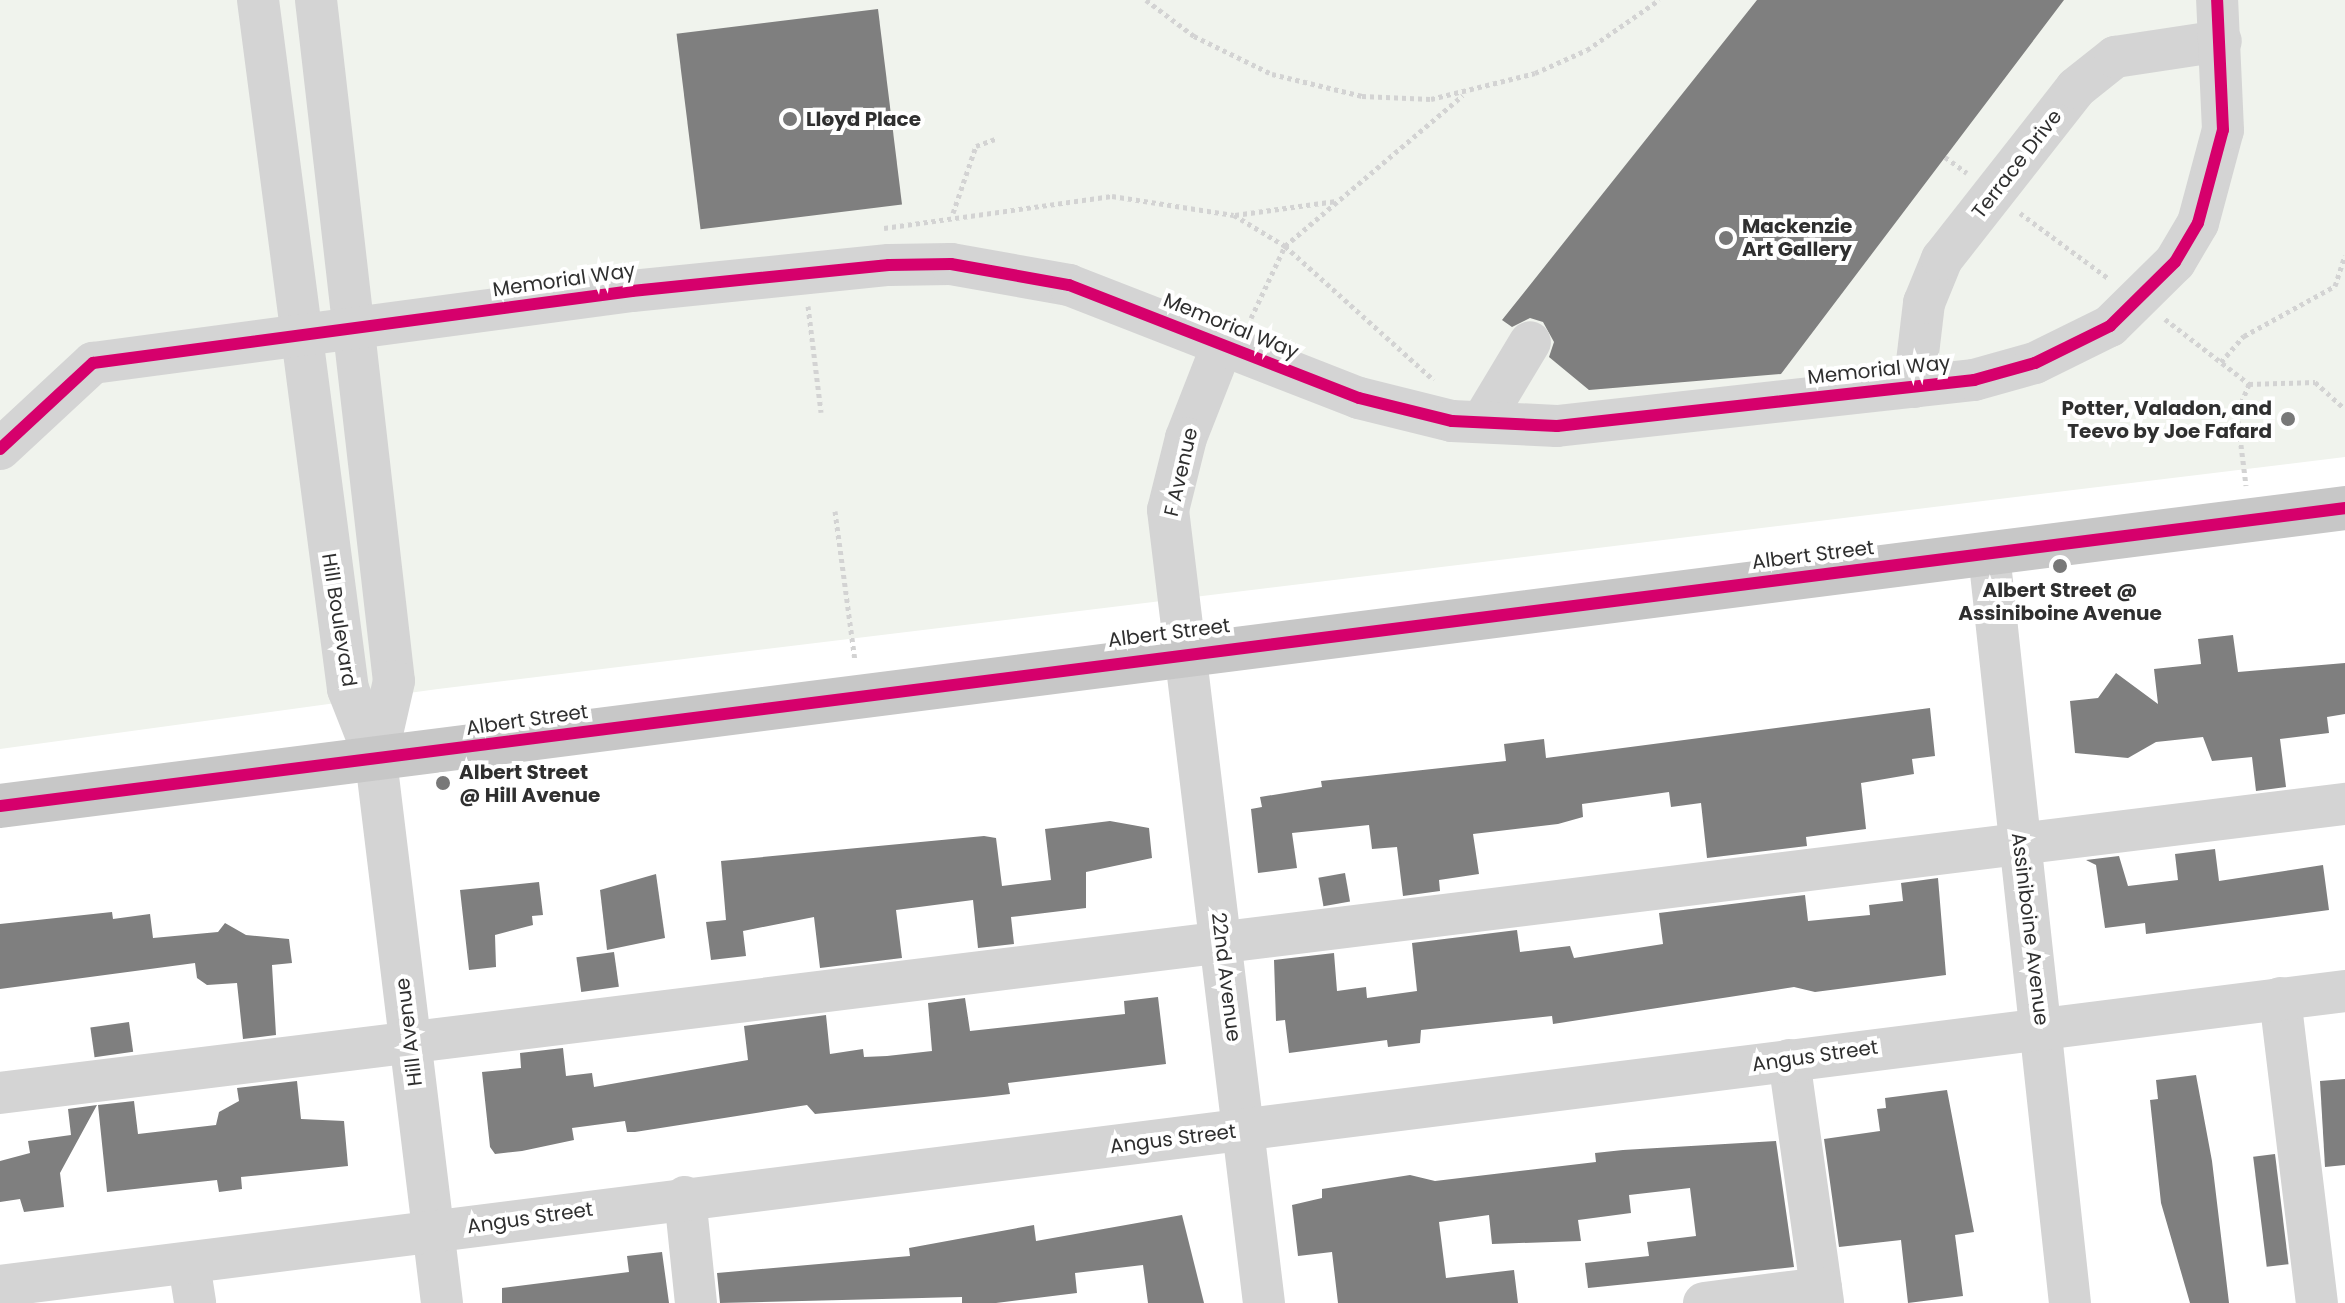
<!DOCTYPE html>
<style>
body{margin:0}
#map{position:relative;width:2345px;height:1303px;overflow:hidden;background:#fff;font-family:Poppins,sans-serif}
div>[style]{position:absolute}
.green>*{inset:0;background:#f0f3ed}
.building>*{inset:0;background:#7f7f7f;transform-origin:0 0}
.path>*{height:5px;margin-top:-2.5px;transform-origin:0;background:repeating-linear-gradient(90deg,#d3d3d3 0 4px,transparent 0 8px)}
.minor>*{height:42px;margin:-21px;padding:0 21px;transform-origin:21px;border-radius:21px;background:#d4d4d4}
.major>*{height:44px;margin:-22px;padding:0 22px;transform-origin:22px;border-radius:22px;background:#c7c7c7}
.cycleway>*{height:12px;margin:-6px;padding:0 6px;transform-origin:6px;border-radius:6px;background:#d6006c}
.dots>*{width:22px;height:22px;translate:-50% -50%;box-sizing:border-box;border:4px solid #fff;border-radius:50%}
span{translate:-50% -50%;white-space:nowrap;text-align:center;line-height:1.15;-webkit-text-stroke:8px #fff;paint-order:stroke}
.poi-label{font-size:20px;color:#2f2f2f;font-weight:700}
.left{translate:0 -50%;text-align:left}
.right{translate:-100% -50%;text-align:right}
.street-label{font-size:20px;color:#2f2f2f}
</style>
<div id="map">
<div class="green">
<i style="clip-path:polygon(0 0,2345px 0,2345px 457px,438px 689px,0 749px)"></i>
</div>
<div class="building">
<i style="clip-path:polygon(1757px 0,2064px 0,1781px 374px,1589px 390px,1549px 357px,1554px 342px,1543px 322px,1530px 318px,1512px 327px,1502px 320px)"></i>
<i style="left:878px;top:9px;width:197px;height:203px;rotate:83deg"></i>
<i style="clip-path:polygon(2233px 635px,2238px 672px,2345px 663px,2345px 714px,2327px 717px,2329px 733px,2280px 739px,2286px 787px,2256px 791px,2252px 757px,2212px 761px,2203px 737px,2156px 742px,2128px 758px,2075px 753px,2070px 701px,2098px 698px,2116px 673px,2158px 704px,2154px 669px,2201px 664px,2198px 639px)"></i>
<i style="clip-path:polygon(1930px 708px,1935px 756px,1912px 759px,1914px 774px,1861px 783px,1866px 829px,1806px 837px,1807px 846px,1707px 858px,1701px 803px,1671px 807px,1669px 792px,1582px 804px,1583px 817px,1558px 824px,1473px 834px,1479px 874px,1439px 880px,1440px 891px,1403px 896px,1397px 847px,1372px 849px,1369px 825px,1292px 833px,1297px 868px,1258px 873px,1251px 809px,1262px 807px,1260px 797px,1322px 787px,1321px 781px,1506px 761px,1504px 744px,1544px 739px,1546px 758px)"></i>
<i style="clip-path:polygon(1110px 821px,1149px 828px,1152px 858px,1086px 872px,1086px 908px,1011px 917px,1014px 944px,978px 948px,973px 900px,896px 910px,902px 958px,820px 968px,814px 917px,743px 931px,746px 956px,711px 960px,706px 922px,726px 920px,721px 861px,984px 836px,996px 838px,1002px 886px,1051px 880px,1045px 829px)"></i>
<i style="clip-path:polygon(2215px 849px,2219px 881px,2323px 865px,2329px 910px,2146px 934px,2145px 923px,2105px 928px,2096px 865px,2086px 860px,2119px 856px,2128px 886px,2178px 880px,2175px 854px)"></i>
<i style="left:1345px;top:873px;width:29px;height:27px;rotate:80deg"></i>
<i style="clip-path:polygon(656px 874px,665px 938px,607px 950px,600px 890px)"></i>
<i style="clip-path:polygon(1938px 878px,1946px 975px,1815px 992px,1794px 987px,1553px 1024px,1552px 1016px,1421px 1030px,1420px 1043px,1388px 1047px,1387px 1040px,1289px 1053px,1285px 1020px,1276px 1021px,1274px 960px,1334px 953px,1337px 991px,1366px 987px,1367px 998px,1417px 991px,1412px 943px,1517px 930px,1520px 952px,1570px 946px,1574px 958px,1663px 944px,1659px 913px,1805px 895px,1808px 921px,1870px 915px,1869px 905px,1903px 901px,1901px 883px)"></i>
<i style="clip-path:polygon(539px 882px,543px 915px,532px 916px,533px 925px,495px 935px,496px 967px,469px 970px,460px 890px)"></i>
<i style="clip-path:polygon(112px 912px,113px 919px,150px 914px,153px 938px,218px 932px,225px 923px,246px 935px,289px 939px,292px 963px,272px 965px,276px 1035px,243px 1039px,237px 983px,207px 985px,197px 978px,195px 963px,0 989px,0 924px)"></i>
<i style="left:614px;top:952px;width:35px;height:38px;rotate:82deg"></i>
<i style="clip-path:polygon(1158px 997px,1166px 1064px,1008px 1083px,1010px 1094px,984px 1097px,815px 1114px,807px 1105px,635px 1132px,627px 1132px,625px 1121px,572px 1128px,574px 1140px,522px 1151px,495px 1154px,490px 1147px,482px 1072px,521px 1068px,520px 1053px,563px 1048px,566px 1076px,592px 1073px,594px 1087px,748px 1060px,744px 1026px,826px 1015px,830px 1054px,863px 1049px,864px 1057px,887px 1056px,932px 1051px,928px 1003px,965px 998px,970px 1031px,1125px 1014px,1124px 1001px)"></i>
<i style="left:129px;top:1022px;width:30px;height:39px;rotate:82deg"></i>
<i style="clip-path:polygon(2196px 1075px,2212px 1161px,2229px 1303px,2190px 1303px,2161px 1203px,2150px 1100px,2158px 1099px,2156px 1080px)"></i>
<i style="clip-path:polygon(2345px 1079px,2345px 1165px,2325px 1167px,2320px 1081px)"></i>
<i style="clip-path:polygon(297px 1081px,301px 1119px,344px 1121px,348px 1166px,241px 1177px,242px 1189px,219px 1192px,217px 1180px,107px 1192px,98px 1105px,134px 1101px,138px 1134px,216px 1125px,219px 1112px,239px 1101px,237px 1088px)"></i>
<i style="clip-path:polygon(1947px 1090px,1974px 1232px,1955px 1235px,1963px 1296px,1908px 1303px,1901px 1240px,1839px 1247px,1824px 1139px,1880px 1131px,1877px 1109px,1886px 1108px,1885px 1098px)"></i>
<i style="clip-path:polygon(97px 1105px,60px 1173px,64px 1207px,24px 1212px,20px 1199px,0 1202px,0 1161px,30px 1153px,28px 1141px,71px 1135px,68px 1109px)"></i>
<i style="clip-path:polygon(1776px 1141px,1794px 1267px,1588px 1288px,1585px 1263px,1649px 1256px,1647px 1242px,1696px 1236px,1690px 1188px,1629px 1195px,1631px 1213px,1578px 1220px,1581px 1241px,1492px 1244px,1489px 1215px,1439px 1222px,1446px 1278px,1514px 1270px,1518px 1303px,1338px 1303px,1332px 1252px,1298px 1256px,1292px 1205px,1322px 1198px,1322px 1189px,1410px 1175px,1435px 1181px,1596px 1162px,1595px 1153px,1623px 1150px)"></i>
<i style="left:2275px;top:1154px;width:111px;height:22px;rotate:83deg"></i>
<i style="clip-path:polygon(1182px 1215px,1204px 1303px,1148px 1303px,1143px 1265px,1075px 1273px,1077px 1293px,996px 1303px,962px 1303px,962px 1297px,720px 1303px,717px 1273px,910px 1256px,909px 1248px,1034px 1225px,1036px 1241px)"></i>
<i style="clip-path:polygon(662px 1252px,669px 1303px,502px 1303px,502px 1288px,629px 1272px,627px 1256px)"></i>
</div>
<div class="path">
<i style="left:1146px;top:0;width:60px;rotate:36.9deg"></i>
<i style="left:1194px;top:36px;width:87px;rotate:26deg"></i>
<i style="left:1272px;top:74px;width:93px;rotate:13.7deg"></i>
<i style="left:1362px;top:96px;width:69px;rotate:2.5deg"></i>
<i style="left:1431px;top:99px;width:107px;rotate:-14deg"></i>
<i style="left:1535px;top:73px;width:57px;rotate:-23.9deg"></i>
<i style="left:1587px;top:50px;width:88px;rotate:-34.8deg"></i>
<i style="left:1945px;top:157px;width:27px;rotate:36deg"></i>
<i style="left:953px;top:213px;width:71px;rotate:-71.1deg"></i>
<i style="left:976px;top:146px;width:23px;rotate:-20deg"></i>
<i style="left:2020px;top:213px;width:109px;rotate:36.5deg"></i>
<i style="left:1235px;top:215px;width:102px;rotate:-7.9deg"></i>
<i style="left:884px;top:228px;width:230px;rotate:-8deg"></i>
<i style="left:1112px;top:196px;width:123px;rotate:8.9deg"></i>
<i style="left:1234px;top:215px;width:60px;rotate:31.3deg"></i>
<i style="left:1285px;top:246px;width:200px;rotate:42deg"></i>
<i style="left:808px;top:306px;width:107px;rotate:83deg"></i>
<i style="left:1251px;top:318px;width:80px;rotate:-64.7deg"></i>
<i style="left:1285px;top:246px;width:233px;rotate:-40.3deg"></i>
<i style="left:2165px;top:319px;width:106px;rotate:37.7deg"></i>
<i style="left:2249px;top:384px;width:31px;rotate:112deg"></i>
<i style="left:2237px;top:413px;width:73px;rotate:82.9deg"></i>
<i style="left:2221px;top:362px;width:35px;rotate:-49deg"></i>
<i style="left:2244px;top:336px;width:104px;rotate:-28.8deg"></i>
<i style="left:2335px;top:286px;width:32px;rotate:-72deg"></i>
<i style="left:2249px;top:384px;width:66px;rotate:-1.7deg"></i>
<i style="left:2315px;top:382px;width:40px;rotate:42deg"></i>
<i style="left:835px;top:511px;width:151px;rotate:82.4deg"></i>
</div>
<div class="minor">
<i style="left:258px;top:0;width:695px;rotate:82.56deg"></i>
<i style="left:348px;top:689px;width:76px;rotate:68.5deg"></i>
<i style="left:376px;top:760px;width:547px;rotate:83.07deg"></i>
<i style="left:316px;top:0;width:685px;rotate:83.47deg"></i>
<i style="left:394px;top:681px;width:81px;rotate:102.8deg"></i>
<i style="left:1222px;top:346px;width:99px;rotate:111.4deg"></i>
<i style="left:1186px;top:438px;width:74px;rotate:104deg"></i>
<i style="left:1168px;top:510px;width:799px;rotate:83.1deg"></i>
<i style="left:1914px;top:387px;width:85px;rotate:-83.2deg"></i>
<i style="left:1924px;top:303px;width:48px;rotate:-67.8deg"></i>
<i style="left:1942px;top:259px;width:217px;rotate:-51.9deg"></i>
<i style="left:2076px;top:88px;width:50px;rotate:-38.5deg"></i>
<i style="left:2115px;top:57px;width:107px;rotate:-8.6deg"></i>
<i style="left:1482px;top:422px;width:93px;rotate:-59deg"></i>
<i style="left:0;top:449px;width:127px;rotate:-42.8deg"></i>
<i style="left:93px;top:363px;width:544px;rotate:-7.61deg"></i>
<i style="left:632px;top:291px;width:258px;rotate:-5.8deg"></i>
<i style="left:889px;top:265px;width:62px;rotate:-0.9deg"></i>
<i style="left:951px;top:264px;width:120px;rotate:10.1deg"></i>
<i style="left:1069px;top:285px;width:311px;rotate:21.3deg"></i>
<i style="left:1359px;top:398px;width:96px;rotate:13.9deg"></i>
<i style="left:1452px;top:421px;width:105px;rotate:2.7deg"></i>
<i style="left:1557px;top:426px;width:420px;rotate:-6.3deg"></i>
<i style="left:1974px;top:380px;width:63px;rotate:-15.6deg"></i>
<i style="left:2035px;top:363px;width:84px;rotate:-26.3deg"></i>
<i style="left:2110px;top:326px;width:91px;rotate:-44.6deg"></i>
<i style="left:2175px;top:262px;width:45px;rotate:-59.5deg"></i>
<i style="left:2198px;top:223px;width:96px;rotate:-75deg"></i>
<i style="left:2223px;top:130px;width:130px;rotate:-92.6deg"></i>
<i style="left:1989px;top:554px;width:753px;rotate:83.83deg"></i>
<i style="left:2280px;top:998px;width:307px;rotate:83.1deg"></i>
<i style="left:1789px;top:1060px;width:245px;rotate:82deg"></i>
<i style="left:0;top:1093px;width:2363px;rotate:-7.03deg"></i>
<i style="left:685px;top:1197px;width:107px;rotate:84.1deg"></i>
<i style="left:189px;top:1264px;width:39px;rotate:81deg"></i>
<i style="left:0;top:1286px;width:2363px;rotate:-7.17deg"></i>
<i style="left:1704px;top:1303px;width:118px;rotate:-7.3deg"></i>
</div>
<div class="major">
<i style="left:0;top:806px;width:2364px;rotate:-7.24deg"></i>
</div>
<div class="cycleway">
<i style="left:0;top:449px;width:127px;rotate:-42.8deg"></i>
<i style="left:93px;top:363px;width:544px;rotate:-7.61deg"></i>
<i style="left:632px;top:291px;width:258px;rotate:-5.8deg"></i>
<i style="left:889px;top:265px;width:62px;rotate:-0.9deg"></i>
<i style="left:951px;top:264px;width:120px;rotate:10.1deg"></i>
<i style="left:1069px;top:285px;width:311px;rotate:21.3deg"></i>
<i style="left:1359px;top:398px;width:96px;rotate:13.9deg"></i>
<i style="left:1452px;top:421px;width:105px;rotate:2.7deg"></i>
<i style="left:1557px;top:426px;width:420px;rotate:-6.3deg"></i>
<i style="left:1974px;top:380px;width:63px;rotate:-15.6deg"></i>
<i style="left:2035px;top:363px;width:84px;rotate:-26.3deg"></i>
<i style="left:2110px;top:326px;width:91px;rotate:-44.6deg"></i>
<i style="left:2175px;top:262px;width:45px;rotate:-59.5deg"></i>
<i style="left:2198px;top:223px;width:96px;rotate:-75deg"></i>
<i style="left:2223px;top:130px;width:130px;rotate:-92.6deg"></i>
<i style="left:0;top:806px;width:2364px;rotate:-7.24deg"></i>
</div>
<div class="dots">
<i style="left:790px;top:119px;background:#787878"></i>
<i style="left:1726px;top:238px;background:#787878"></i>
<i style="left:2288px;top:419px;background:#787878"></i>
<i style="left:2060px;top:566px;background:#787878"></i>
<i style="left:443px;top:783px;background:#787878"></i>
</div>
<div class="poi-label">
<span class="left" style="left:806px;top:119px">Lloyd Place</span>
<span class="left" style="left:1742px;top:238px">Mackenzie<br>Art Gallery</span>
<span class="right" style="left:2272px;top:420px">Potter, Valadon, and<br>Teevo by Joe Fafard</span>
<span style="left:2060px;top:602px">Albert Street @<br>Assiniboine Avenue</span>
<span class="left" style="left:459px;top:784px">Albert Street<br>@ Hill Avenue</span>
</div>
<div class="street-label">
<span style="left:2017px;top:164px;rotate:-52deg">Terrace Drive</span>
<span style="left:564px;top:280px;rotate:-8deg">Memorial Way</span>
<span style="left:1231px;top:326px;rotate:22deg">Memorial Way</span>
<span style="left:1879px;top:370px;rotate:-6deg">Memorial Way</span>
<span style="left:1181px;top:472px;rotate:-77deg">F Avenue</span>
<span style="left:1813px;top:555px;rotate:-7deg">Albert Street</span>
<span style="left:339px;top:620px;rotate:81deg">Hill Boulevard</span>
<span style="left:1169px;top:633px;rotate:-7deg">Albert Street</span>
<span style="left:527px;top:720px;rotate:-8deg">Albert Street</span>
<span style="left:2030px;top:929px;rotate:83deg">Assiniboine Avenue</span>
<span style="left:1226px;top:977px;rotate:83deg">22nd Avenue</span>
<span style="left:409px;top:1032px;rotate:-97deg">Hill Avenue</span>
<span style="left:1815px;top:1056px;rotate:-8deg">Angus Street</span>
<span style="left:1173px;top:1139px;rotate:-7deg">Angus Street</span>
<span style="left:530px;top:1218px;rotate:-8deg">Angus Street</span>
</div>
</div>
